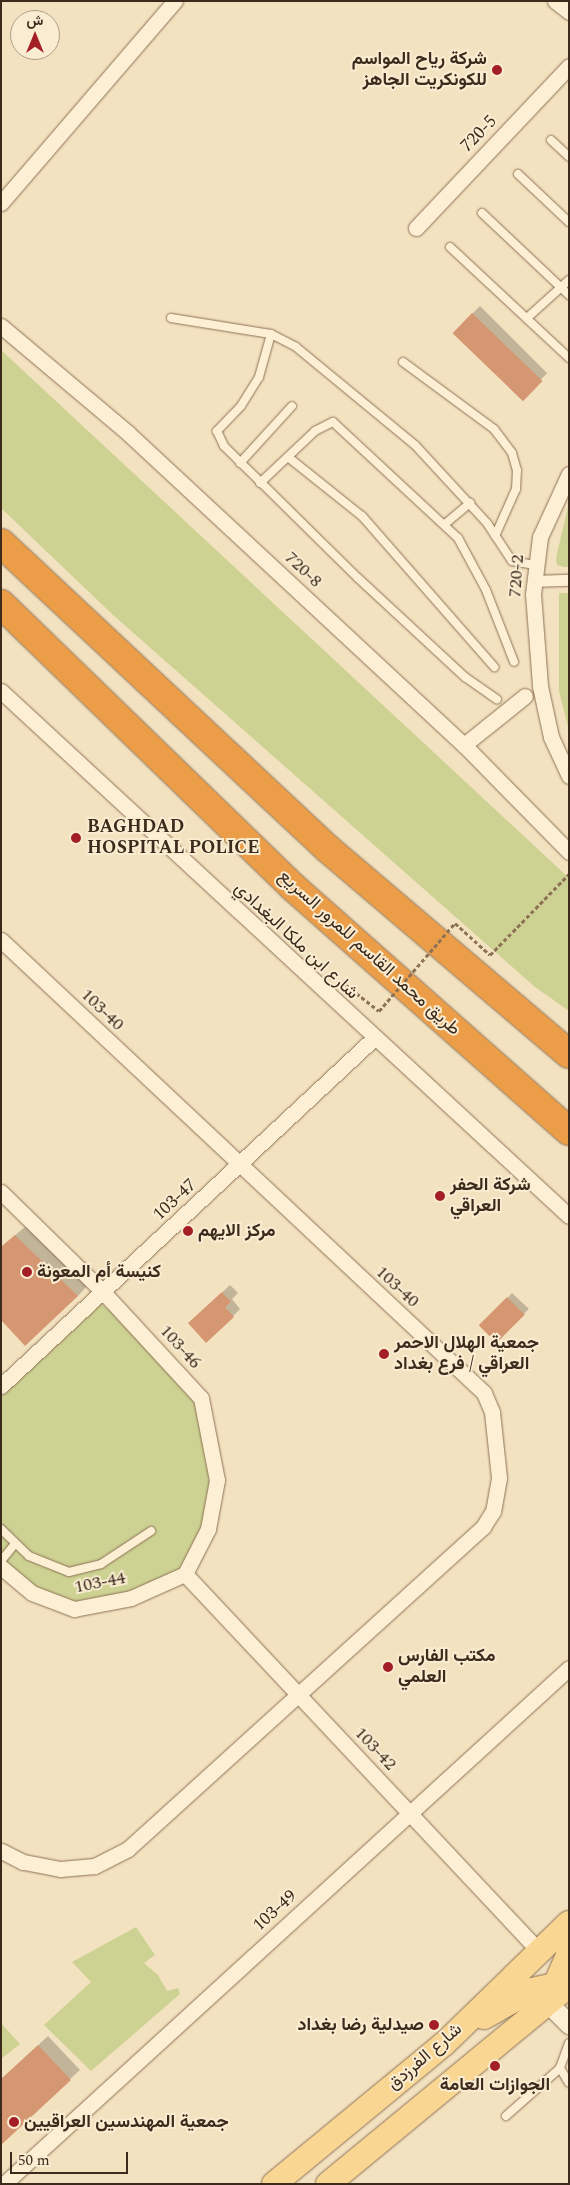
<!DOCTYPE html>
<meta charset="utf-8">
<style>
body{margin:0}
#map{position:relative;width:570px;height:2185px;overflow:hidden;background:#f3e2c0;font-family:Spectral,Vazirmatn,serif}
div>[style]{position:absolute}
.green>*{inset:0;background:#cdd293}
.shadow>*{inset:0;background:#0003;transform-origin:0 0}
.building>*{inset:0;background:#d59772;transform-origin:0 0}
.path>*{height:3px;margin-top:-1.5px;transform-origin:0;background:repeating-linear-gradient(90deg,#8e7256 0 4px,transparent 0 6.5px)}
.roads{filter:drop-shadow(0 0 1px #8e7256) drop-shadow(0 0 1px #8e7256)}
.service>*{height:8px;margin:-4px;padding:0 4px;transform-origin:4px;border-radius:4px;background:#fcefd4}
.pedestrian>*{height:11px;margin:-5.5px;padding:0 5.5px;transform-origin:5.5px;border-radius:5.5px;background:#fcefd4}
.minor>*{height:15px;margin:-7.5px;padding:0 7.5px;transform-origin:7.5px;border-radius:7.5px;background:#fcefd4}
.tertiary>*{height:19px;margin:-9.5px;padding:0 9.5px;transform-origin:9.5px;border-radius:9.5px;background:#fcefd4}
.primary>*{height:24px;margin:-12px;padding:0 12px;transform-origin:12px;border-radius:12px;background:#fad693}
.motorway>*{height:28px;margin:-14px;padding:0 14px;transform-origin:14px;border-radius:14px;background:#ec9d47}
.path-bridge>*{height:3px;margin-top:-1.5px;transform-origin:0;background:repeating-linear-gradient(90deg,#8e7256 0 4px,transparent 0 6.5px)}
.dots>*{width:14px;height:14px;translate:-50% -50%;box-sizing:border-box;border:2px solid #f9ecd1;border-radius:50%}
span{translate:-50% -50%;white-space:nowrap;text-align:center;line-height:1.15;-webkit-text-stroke:4px #f9ecd1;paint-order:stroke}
.poi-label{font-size:18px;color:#3c2a1c;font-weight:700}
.right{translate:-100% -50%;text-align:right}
.left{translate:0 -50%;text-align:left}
.street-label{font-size:18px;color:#3c2a1c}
.frame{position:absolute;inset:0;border:2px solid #3c2a1c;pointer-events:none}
.north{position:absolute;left:10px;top:10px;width:50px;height:50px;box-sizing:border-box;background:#f9ecd1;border:1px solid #ad9e89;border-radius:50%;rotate:0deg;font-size:14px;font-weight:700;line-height:20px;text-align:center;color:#3c2a1c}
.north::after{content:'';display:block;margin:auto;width:18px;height:22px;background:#a41f25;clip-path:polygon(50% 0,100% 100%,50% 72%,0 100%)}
.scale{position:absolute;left:10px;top:2152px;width:118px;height:22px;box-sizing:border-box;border:2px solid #3c2a1c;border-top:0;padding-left:6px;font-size:15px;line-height:18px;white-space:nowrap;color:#3c2a1c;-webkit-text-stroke:4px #f9ecd1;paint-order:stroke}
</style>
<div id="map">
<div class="green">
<i style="clip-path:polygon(1px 350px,569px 878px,569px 1011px,535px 987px,113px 615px,1px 508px)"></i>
<i style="clip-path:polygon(569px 502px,569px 567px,564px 567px,557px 565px,556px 558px)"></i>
<i style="clip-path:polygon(559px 593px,569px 593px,569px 731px,559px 691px)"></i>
<i style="clip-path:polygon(101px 1304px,143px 1335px,201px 1398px,217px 1480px,185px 1574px,80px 1616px,1px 1567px,1px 1390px)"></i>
<i style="clip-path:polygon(136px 1927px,155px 1955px,144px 1963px,158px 1975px,167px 1991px,178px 1988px,180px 1994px,91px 2071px,44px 2025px,91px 1982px,72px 1962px)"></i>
<i style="clip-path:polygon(1px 2023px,20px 2044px,1px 2059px)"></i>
</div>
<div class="shadow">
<i style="left:480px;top:306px;width:95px;height:37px;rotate:45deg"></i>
<i style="clip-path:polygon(26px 1226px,87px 1286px,78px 1296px,1px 1318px,1px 1247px)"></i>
<i style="clip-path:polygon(230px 1285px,238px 1293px,232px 1299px,240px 1309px,233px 1316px,197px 1316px)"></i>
<i style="left:512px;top:1293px;width:23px;height:45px;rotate:43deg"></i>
<i style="clip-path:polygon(48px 2036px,80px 2070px,70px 2079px,1px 2080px)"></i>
</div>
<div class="building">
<i style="left:472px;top:313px;width:98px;height:28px;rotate:44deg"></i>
<i style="clip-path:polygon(15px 1235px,78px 1296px,25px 1346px,1px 1320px,1px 1247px)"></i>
<i style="clip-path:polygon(222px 1292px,231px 1302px,225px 1307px,234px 1317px,206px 1343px,188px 1323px)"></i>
<i style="left:507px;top:1297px;width:25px;height:40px;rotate:45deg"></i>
<i style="clip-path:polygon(38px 2045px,71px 2080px,1px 2145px,1px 2079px)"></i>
</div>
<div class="path">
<i style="left:455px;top:923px;width:47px;rotate:42.4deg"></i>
<i style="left:490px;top:955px;width:113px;rotate:-45.7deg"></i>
<i style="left:338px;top:984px;width:4px;rotate:-45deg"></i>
<i style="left:341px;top:981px;width:48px;rotate:38.3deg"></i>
</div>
<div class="roads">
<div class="service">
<i style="left:551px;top:140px;width:25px;rotate:43deg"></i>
<i style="left:518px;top:174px;width:70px;rotate:43.3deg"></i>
<i style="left:482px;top:213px;width:120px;rotate:43.3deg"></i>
<i style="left:450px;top:247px;width:163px;rotate:43deg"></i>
<i style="left:171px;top:318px;width:101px;rotate:9.1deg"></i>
<i style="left:271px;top:334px;width:28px;rotate:27deg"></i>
<i style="left:296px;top:347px;width:154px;rotate:39.5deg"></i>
<i style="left:415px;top:445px;width:106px;rotate:47.3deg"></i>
<i style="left:487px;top:523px;width:45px;rotate:56.7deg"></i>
<i style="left:512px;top:561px;width:23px;rotate:10deg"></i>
<i style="left:527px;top:318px;width:57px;rotate:-42.1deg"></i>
<i style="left:271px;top:334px;width:45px;rotate:105.6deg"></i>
<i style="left:259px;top:377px;width:34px;rotate:122deg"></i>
<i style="left:241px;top:406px;width:35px;rotate:134deg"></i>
<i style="left:217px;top:431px;width:17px;rotate:65deg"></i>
<i style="left:224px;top:446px;width:188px;rotate:44.6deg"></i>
<i style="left:358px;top:578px;width:146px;rotate:42.8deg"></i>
<i style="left:465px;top:677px;width:39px;rotate:35deg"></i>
<i style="left:403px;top:362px;width:113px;rotate:36.4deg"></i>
<i style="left:494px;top:429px;width:30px;rotate:53deg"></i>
<i style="left:512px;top:453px;width:18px;rotate:74deg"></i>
<i style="left:517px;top:470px;width:19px;rotate:93deg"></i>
<i style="left:516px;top:489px;width:51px;rotate:114.1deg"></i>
<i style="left:288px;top:457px;width:95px;rotate:38.6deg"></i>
<i style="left:362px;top:516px;width:201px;rotate:48.8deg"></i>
<i style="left:240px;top:463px;width:77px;rotate:-47.6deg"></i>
<i style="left:260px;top:483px;width:76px;rotate:-43.4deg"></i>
<i style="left:315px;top:431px;width:20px;rotate:-27deg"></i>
<i style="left:333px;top:422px;width:171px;rotate:42.9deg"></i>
<i style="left:458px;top:538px;width:59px;rotate:61.7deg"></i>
<i style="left:486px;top:590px;width:77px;rotate:68.7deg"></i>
<i style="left:445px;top:524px;width:33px;rotate:-40deg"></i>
<i style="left:1px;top:1529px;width:39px;rotate:44deg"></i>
<i style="left:29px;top:1556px;width:43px;rotate:21.8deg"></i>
<i style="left:69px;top:1572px;width:33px;rotate:-14deg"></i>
<i style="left:101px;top:1564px;width:60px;rotate:-33.4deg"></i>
<i style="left:1px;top:1561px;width:21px;rotate:-51deg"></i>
<i style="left:569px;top:2043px;width:27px;rotate:110deg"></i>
<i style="left:560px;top:2068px;width:17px;rotate:59deg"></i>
<i style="left:506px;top:2116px;width:72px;rotate:-41.6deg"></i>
</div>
<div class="pedestrian">
<i style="left:533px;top:581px;width:36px;rotate:-2deg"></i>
</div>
<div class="minor">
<i style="left:555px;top:1px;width:18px;rotate:38deg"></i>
<i style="left:1px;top:203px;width:267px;rotate:-49.3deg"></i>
<i style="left:416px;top:228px;width:223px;rotate:-46.6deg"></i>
<i style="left:1px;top:326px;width:166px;rotate:40.1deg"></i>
<i style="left:128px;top:433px;width:459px;rotate:42.9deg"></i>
<i style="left:464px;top:745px;width:150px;rotate:45.5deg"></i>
<i style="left:569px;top:474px;width:69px;rotate:114.7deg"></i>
<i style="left:540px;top:537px;width:57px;rotate:97deg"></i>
<i style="left:533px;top:594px;width:92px;rotate:85.6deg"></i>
<i style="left:540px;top:686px;width:52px;rotate:77.8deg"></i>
<i style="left:551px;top:737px;width:43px;rotate:65.2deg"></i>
<i style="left:1px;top:691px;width:773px;rotate:42.75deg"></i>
<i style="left:464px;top:745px;width:78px;rotate:-38.8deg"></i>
<i style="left:1px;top:940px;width:662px;rotate:43.16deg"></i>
<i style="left:484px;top:1393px;width:21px;rotate:67deg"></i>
<i style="left:492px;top:1412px;width:66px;rotate:83.9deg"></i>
<i style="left:499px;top:1478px;width:34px;rotate:100deg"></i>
<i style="left:493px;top:1511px;width:19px;rotate:122deg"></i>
<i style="left:483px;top:1527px;width:479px;rotate:137.8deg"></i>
<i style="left:128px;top:1849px;width:38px;rotate:153deg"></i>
<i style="left:94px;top:1866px;width:34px;rotate:175deg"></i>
<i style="left:60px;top:1869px;width:38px;rotate:-169deg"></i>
<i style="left:23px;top:1862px;width:25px;rotate:-153deg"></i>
<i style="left:1px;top:1192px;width:144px;rotate:44.4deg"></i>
<i style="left:104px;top:1293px;width:143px;rotate:47.3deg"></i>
<i style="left:201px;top:1398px;width:84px;rotate:79deg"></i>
<i style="left:217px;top:1480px;width:50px;rotate:100.4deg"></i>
<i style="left:208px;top:1529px;width:51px;rotate:117.1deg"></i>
<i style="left:1px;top:1386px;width:509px;rotate:-43.01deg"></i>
<i style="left:1px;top:1567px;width:40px;rotate:40deg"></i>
<i style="left:32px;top:1593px;width:45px;rotate:20.9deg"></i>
<i style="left:74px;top:1609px;width:58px;rotate:-10.9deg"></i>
<i style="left:131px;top:1598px;width:59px;rotate:-24deg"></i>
<i style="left:185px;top:1574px;width:514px;rotate:46.81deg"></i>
<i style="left:6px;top:2182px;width:762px;rotate:-42.4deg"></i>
</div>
<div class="tertiary">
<i style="left:548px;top:2003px;width:30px;rotate:45deg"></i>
</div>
<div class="primary">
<i style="left:551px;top:1995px;width:46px;rotate:-66.8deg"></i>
<i style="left:484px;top:2017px;width:55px;rotate:-29.4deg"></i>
<i style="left:532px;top:1990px;width:38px;rotate:-12deg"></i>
<i style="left:274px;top:2184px;width:220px;rotate:-39.5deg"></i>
<i style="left:444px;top:2044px;width:174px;rotate:-44.1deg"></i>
<i style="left:328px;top:2184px;width:313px;rotate:-39.5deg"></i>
</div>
<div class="motorway">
<i style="left:1px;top:543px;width:448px;rotate:43.1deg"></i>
<i style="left:328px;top:849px;width:316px;rotate:40.4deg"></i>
<i style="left:1px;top:604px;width:407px;rotate:44.1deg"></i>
<i style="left:293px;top:887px;width:368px;rotate:41.5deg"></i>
</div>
</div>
<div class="path-bridge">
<i style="left:379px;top:1011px;width:116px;rotate:-49.2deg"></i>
</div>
<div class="dots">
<i style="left:497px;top:70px;background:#a41f25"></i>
<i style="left:76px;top:838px;background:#a41f25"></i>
<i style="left:440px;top:1196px;background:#a41f25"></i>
<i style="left:188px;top:1231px;background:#a41f25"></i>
<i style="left:27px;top:1272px;background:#a41f25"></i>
<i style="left:384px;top:1354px;background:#a41f25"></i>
<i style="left:388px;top:1667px;background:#a41f25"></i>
<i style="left:434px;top:2025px;background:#a41f25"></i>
<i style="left:495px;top:2066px;background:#a41f25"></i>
<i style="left:14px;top:2122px;background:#a41f25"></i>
</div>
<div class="poi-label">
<span class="right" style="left:487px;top:70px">شركة رياح المواسم<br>للكونكريت الجاهز</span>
<span class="left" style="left:87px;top:838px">BAGHDAD<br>HOSPITAL POLICE</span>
<span class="left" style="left:450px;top:1196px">شركة الحفر<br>العراقي</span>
<span class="left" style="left:198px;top:1231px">مركز الايهم</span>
<span class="left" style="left:37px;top:1272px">كنيسة أم المعونة</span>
<span class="left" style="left:394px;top:1354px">جمعية الهلال الاحمر<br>العراقي / فرع بغداد</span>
<span class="left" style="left:398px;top:1667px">مكتب الفارس<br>العلمي</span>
<span class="right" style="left:424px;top:2025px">صيدلية رضا بغداد</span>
<span style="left:495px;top:2085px">الجوازات العامة</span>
<span class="left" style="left:24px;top:2122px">جمعية المهندسين العراقيين</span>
</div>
<div class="street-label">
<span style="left:479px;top:134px;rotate:-46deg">720-5</span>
<span style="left:303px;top:570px;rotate:43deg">720-8</span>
<span style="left:517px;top:576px;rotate:-86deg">720-2</span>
<span style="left:296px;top:941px;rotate:43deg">شارع ابن ملكا البغدادي</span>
<span style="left:369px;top:953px;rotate:42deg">طريق محمد القاسم للمرور السريع</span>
<span style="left:102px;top:1010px;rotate:44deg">103-40</span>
<span style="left:175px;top:1200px;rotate:-43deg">103-47</span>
<span style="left:397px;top:1287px;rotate:43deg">103-40</span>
<span style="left:180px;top:1347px;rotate:48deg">103-46</span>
<span style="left:100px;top:1583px;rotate:-11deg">103-44</span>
<span style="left:375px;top:1749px;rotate:47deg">103-42</span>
<span style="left:275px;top:1911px;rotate:-42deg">103-49</span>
<span style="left:425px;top:2057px;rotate:-41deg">شارع الفرزدق</span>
</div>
<div class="frame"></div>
<div class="north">ش</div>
<div class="scale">50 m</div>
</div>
